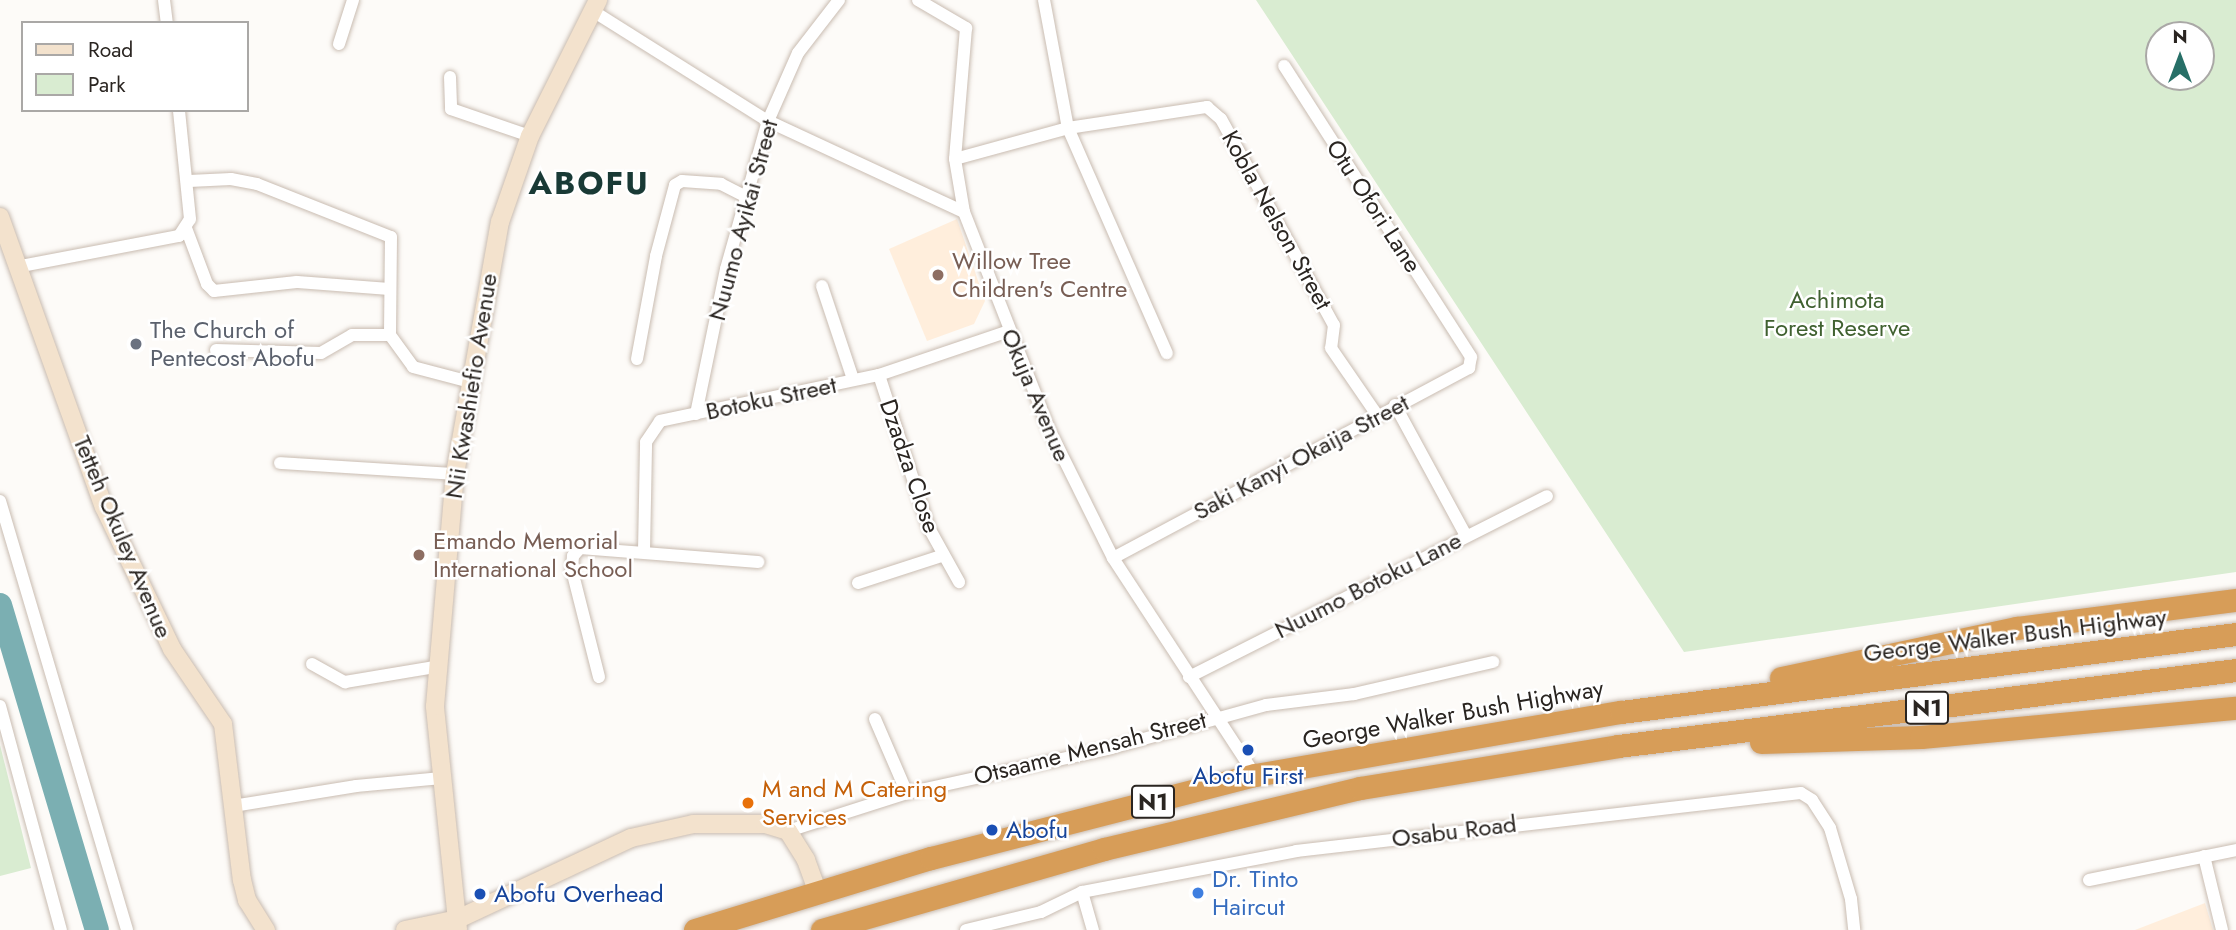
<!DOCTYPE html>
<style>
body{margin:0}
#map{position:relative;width:2236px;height:930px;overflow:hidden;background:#fdfbf8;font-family:Jost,sans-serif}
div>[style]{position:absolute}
.education>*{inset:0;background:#ffeedc}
.green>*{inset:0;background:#d9ecd1}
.river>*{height:24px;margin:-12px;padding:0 12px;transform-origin:12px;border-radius:12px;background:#7bafb2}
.roads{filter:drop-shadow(0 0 2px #c9bcb1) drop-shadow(0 0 2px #c9bcb1)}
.street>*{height:12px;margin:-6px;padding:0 6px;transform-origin:6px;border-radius:6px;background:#fff}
.secondary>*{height:18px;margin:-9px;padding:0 9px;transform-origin:9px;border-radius:9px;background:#f3e2cd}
.highway>*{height:23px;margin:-11.5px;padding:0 11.5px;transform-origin:11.5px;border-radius:11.5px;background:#d79d58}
.dots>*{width:19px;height:19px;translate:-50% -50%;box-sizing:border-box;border:4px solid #fff;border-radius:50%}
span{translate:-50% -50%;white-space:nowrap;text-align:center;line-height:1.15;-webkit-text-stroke:5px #fff;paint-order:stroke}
.shield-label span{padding:2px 5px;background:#fff;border:2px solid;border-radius:5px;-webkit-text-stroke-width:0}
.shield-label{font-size:23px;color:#2a2521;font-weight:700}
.street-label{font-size:24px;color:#2a2521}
.education-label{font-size:24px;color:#785e54}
.left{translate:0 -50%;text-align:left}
.park-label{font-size:24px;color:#406130}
.worship-label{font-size:24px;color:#5b616d}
.transit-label{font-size:24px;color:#164399}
.food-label{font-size:24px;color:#c56008}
.shop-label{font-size:24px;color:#366cbe}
.district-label{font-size:32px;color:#193a36;font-weight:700;letter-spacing:2px}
.legend{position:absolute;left:21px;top:21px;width:228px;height:91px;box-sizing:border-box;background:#fff;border:2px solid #aaa8a6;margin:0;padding:9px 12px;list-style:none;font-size:21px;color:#2a2521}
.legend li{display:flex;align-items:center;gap:14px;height:35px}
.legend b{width:35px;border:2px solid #aaa8a6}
.north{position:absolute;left:2145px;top:21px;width:70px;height:70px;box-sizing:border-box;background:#fff;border:2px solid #aaa8a6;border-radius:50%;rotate:0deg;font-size:19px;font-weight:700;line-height:28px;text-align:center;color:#2a2521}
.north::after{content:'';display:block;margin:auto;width:24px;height:32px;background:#276f67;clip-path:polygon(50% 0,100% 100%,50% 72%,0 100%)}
</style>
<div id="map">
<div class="education">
<i style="clip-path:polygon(957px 219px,985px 301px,974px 324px,927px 341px,889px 249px)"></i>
<i style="clip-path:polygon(2205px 903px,2213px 930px,2135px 930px)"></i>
</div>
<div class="green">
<i style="clip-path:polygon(evenodd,1256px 0,2236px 0,2236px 572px,1684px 652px,1256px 0,2159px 35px,2201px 35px,2201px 77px,2159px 77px,2159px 35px)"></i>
<i style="clip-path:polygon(0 745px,31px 868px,0 876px)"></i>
</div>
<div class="river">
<i style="left:0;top:605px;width:339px;rotate:73.4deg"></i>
</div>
<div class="roads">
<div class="street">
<i style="left:164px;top:0;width:23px;rotate:83deg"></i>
<i style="left:918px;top:0;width:56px;rotate:30.3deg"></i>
<i style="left:966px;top:28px;width:131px;rotate:94.8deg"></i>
<i style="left:955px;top:159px;width:54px;rotate:80.4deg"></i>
<i style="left:964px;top:212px;width:233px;rotate:68.6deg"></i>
<i style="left:1049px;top:429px;width:144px;rotate:63.6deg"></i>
<i style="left:1113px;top:558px;width:259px;rotate:56.8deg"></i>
<i style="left:1044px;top:0;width:130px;rotate:79.4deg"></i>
<i style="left:1068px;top:128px;width:246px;rotate:66.3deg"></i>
<i style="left:593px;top:11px;width:207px;rotate:32.2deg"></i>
<i style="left:768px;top:121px;width:216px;rotate:24.9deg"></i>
<i style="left:339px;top:44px;width:46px;rotate:-72.3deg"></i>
<i style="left:450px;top:77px;width:32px;rotate:88deg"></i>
<i style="left:451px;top:109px;width:83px;rotate:18.9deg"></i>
<i style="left:955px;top:159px;width:117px;rotate:-15.3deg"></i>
<i style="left:1068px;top:128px;width:141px;rotate:-8.6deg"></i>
<i style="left:1207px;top:107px;width:18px;rotate:41deg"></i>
<i style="left:1221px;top:119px;width:235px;rotate:61.3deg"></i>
<i style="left:1334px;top:325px;width:23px;rotate:97deg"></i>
<i style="left:1331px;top:348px;width:81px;rotate:55.5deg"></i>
<i style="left:189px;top:181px;width:42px;rotate:-2.7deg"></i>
<i style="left:231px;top:179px;width:26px;rotate:11deg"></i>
<i style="left:257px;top:184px;width:144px;rotate:21.6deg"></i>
<i style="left:391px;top:237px;width:98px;rotate:90.6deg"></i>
<i style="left:390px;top:335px;width:39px;rotate:54deg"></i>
<i style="left:413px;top:367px;width:63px;rotate:14.7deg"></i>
<i style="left:186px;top:228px;width:60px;rotate:69.4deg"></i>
<i style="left:207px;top:284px;width:10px;rotate:45deg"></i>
<i style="left:214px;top:291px;width:83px;rotate:-6.2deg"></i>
<i style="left:297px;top:282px;width:93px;rotate:4.3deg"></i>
<i style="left:16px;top:267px;width:166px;rotate:-10.8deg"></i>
<i style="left:179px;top:236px;width:20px;rotate:-57deg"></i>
<i style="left:190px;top:219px;width:110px;rotate:-95.8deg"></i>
<i style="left:822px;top:286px;width:98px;rotate:71.6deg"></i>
<i style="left:216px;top:350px;width:105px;rotate:1.6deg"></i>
<i style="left:321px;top:353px;width:36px;rotate:-30deg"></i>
<i style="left:352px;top:335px;width:38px"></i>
<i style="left:637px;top:359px;width:105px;rotate:-79.5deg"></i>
<i style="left:656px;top:256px;width:73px;rotate:-75deg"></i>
<i style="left:675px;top:185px;width:8px;rotate:-30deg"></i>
<i style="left:682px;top:181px;width:39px;rotate:4deg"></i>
<i style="left:721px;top:184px;width:27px;rotate:27deg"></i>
<i style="left:879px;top:375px;width:161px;rotate:71.9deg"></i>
<i style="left:929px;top:528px;width:62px;rotate:60.9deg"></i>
<i style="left:1395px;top:405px;width:147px;rotate:61.5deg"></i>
<i style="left:696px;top:414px;width:148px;rotate:-78.3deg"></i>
<i style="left:726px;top:269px;width:154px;rotate:-74.2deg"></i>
<i style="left:768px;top:121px;width:74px;rotate:-66.2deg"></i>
<i style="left:798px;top:53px;width:67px;rotate:-52.3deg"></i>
<i style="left:280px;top:463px;width:175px;rotate:3.6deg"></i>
<i style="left:0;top:501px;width:447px;rotate:73.5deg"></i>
<i style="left:644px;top:551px;width:109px;rotate:-88.9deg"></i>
<i style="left:646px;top:442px;width:25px;rotate:-56deg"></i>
<i style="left:660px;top:421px;width:224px;rotate:-11.9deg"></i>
<i style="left:879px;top:375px;width:137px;rotate:-18.7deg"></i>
<i style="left:1113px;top:558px;width:404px;rotate:-28.1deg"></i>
<i style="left:1469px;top:368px;width:11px;rotate:-80deg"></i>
<i style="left:1471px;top:357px;width:346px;rotate:-122.7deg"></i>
<i style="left:858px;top:583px;width:90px;rotate:-18deg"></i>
<i style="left:312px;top:664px;width:38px;rotate:29deg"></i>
<i style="left:345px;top:682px;width:91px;rotate:-9.5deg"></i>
<i style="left:599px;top:677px;width:110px;rotate:-104.2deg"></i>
<i style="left:572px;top:570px;width:14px;rotate:-86deg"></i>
<i style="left:573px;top:556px;width:11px;rotate:-49deg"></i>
<i style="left:580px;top:548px;width:179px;rotate:4.5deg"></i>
<i style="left:1189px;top:677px;width:401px;rotate:-26.8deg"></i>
<i style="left:0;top:706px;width:232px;rotate:74.8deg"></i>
<i style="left:875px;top:719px;width:81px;rotate:66.6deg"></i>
<i style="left:233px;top:806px;width:125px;rotate:-9.2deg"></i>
<i style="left:356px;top:786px;width:86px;rotate:-5.3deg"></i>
<i style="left:788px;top:831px;width:125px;rotate:-17.7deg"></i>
<i style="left:907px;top:793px;width:209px;rotate:-12.4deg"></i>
<i style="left:1111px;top:748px;width:161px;rotate:-15.5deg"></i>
<i style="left:1266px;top:705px;width:89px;rotate:-7.1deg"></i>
<i style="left:1354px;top:694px;width:143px;rotate:-13deg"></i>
<i style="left:2204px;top:856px;width:76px;rotate:76.3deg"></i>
<i style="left:2089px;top:880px;width:150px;rotate:-11.5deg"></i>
<i style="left:1082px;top:892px;width:40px;rotate:74deg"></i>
<i style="left:966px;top:930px;width:77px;rotate:-13.5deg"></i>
<i style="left:1041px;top:912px;width:46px;rotate:-26deg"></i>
<i style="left:1082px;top:892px;width:218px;rotate:-10.8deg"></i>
<i style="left:1296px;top:851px;width:508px;rotate:-6.55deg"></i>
<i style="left:1801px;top:793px;width:13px;rotate:32deg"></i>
<i style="left:1812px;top:800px;width:33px;rotate:57deg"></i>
<i style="left:1830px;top:828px;width:74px;rotate:73.5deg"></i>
<i style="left:1851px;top:899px;width:31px;rotate:84deg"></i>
</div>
<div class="secondary">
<i style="left:0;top:217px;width:308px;rotate:70.3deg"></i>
<i style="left:104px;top:507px;width:157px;rotate:64.4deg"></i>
<i style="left:172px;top:649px;width:91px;rotate:55.8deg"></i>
<i style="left:223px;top:724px;width:157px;rotate:83.1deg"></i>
<i style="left:242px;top:880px;width:21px;rotate:76deg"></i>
<i style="left:247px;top:900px;width:36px;rotate:58deg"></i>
<i style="left:405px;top:930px;width:54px;rotate:-11.7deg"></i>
<i style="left:458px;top:919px;width:191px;rotate:-25.1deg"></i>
<i style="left:631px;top:838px;width:64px;rotate:-12.7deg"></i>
<i style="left:693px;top:824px;width:72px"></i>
<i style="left:765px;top:824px;width:24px;rotate:17deg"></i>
<i style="left:788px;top:831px;width:34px;rotate:58deg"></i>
<i style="left:806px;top:860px;width:37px;rotate:70deg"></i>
<i style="left:458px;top:930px;width:225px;rotate:-95.9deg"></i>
<i style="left:435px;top:706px;width:233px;rotate:-85.1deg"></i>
<i style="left:455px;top:474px;width:256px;rotate:-79.9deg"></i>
<i style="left:500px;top:222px;width:91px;rotate:-70.8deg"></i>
<i style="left:530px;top:136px;width:152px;rotate:-63.4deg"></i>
</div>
<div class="highway">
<i style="left:1781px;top:678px;width:241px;rotate:-12deg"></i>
<i style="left:2017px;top:628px;width:221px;rotate:-7.3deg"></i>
<i style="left:1761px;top:742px;width:160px;rotate:-1.8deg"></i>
<i style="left:1921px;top:737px;width:316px;rotate:-5.3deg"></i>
<i style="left:695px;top:930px;width:247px;rotate:-17deg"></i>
<i style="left:931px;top:858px;width:334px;rotate:-14.4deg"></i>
<i style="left:1255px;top:775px;width:371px;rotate:-9.8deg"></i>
<i style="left:1621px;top:712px;width:620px;rotate:-7.23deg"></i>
<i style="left:822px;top:930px;width:293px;rotate:-16deg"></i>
<i style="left:1104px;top:849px;width:263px;rotate:-13.4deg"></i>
<i style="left:1360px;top:788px;width:261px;rotate:-9.2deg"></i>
<i style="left:1618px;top:746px;width:623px;rotate:-7.01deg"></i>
</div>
</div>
<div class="dots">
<i style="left:938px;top:275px;background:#8d6e63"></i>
<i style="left:136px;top:344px;background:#6b7280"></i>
<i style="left:419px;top:555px;background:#8d6e63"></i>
<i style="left:1248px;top:750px;background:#1a4fb4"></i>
<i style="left:748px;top:803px;background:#e8710a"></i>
<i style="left:992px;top:830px;background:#1a4fb4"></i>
<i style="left:1198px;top:893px;background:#3f7fe0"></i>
<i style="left:480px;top:894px;background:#1a4fb4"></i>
</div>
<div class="shield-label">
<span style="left:1927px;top:708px">N1</span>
<span style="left:1153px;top:802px">N1</span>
</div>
<div class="street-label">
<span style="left:1374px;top:206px;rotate:57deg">Otu Ofori Lane</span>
<span style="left:743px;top:220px;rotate:-75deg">Nuumo Ayikai Street</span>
<span style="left:1277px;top:220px;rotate:61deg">Kobla Nelson Street</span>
<span style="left:471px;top:386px;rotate:-81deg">Nii Kwashiefio Avenue</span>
<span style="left:1036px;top:395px;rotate:67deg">Okuja Avenue</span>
<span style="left:771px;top:398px;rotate:-12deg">Botoku Street</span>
<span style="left:1301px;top:457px;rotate:-28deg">Saki Kanyi Okaija Street</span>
<span style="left:910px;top:466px;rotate:71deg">Dzadza Close</span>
<span style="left:123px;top:537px;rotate:67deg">Tetteh Okuley Avenue</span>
<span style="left:1368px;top:585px;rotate:-27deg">Nuumo Botoku Lane</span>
<span style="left:2015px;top:635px;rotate:-7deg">George Walker Bush Highway</span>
<span style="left:1453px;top:714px;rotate:-10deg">George Walker Bush Highway</span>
<span style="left:1090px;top:748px;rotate:-14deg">Otsaame Mensah Street</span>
<span style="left:1454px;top:831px;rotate:-7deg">Osabu Road</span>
</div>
<div class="education-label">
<span class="left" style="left:952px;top:275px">Willow Tree<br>Children's Centre</span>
<span class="left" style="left:433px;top:555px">Emando Memorial<br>International School</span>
</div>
<div class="park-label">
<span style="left:1837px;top:314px">Achimota<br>Forest Reserve</span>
</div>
<div class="worship-label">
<span class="left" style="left:150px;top:344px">The Church of<br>Pentecost Abofu</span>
</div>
<div class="transit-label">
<span style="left:1248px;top:776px">Abofu First</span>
<span class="left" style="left:1006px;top:830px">Abofu</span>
<span class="left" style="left:494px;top:894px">Abofu Overhead</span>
</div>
<div class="food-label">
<span class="left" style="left:762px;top:803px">M and M Catering<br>Services</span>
</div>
<div class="shop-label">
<span class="left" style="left:1212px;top:893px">Dr. Tinto<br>Haircut</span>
</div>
<div class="district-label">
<span style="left:589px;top:183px">ABOFU</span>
</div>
<ul class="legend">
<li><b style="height:9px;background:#f3e2cd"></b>Road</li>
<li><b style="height:19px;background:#d9ecd1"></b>Park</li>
</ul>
<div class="north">N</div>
</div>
